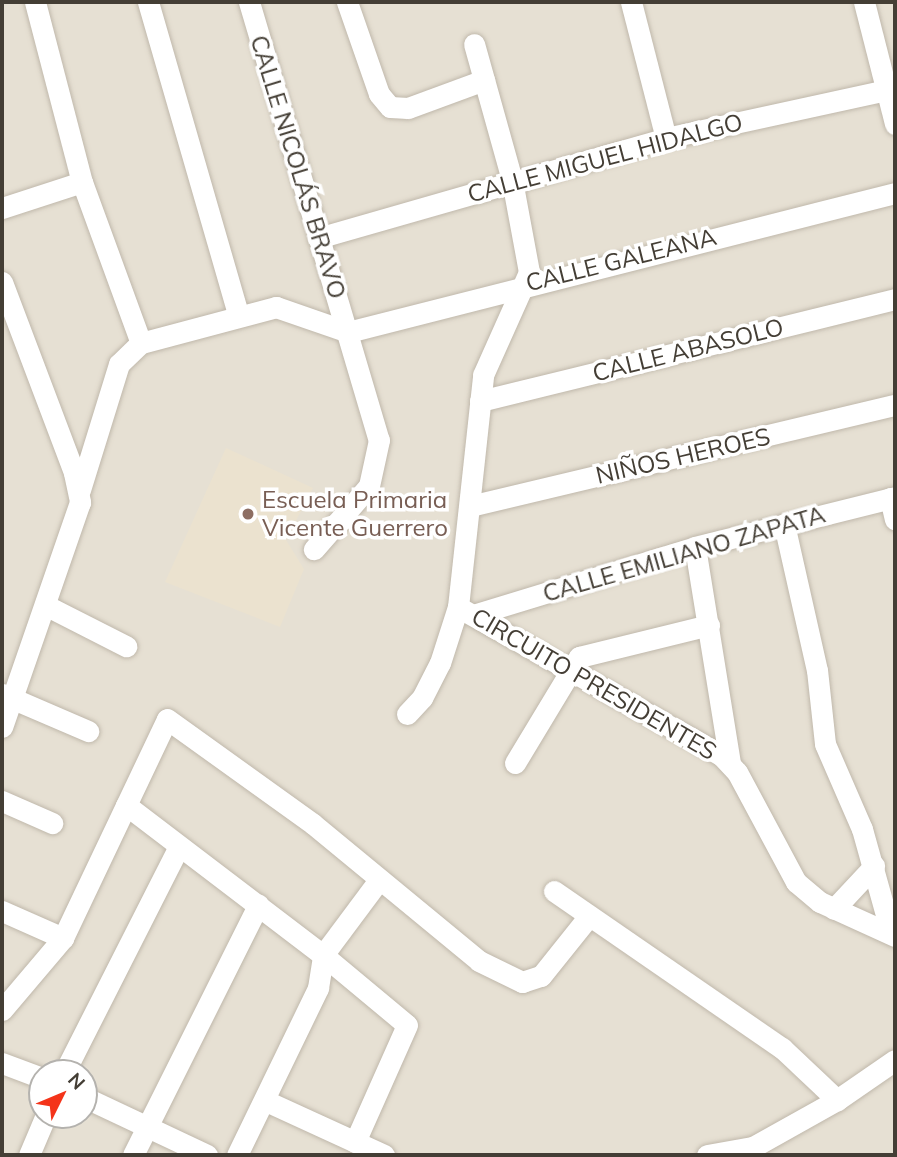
<!DOCTYPE html>
<meta charset="utf-8">
<style>
body{margin:0}
#map{position:relative;width:897px;height:1157px;overflow:hidden;background:#f2eee5;font-family:Mulish,sans-serif}
div>[style]{position:absolute}
.residential>*{inset:0;background:#e6e0d3}
.education>*{inset:0;background:#ebe2cf}
.roads{filter:drop-shadow(0 0 2px #c0b8ab) drop-shadow(0 0 2px #c0b8ab)}
.street>*{height:21px;margin:-10.5px;padding:0 10.5px;transform-origin:10.5px;border-radius:10.5px;background:#fff}
.dots>*{width:19px;height:19px;translate:-50% -50%;box-sizing:border-box;border:4px solid #fff;border-radius:50%}
span{translate:-50% -50%;white-space:nowrap;text-align:center;line-height:1.15;-webkit-text-stroke:7px #fff;paint-order:stroke}
.street-label{font-size:24px;color:#443e35}
.education-label{font-size:24px;color:#785e54}
.left{translate:0 -50%;text-align:left}
.frame{position:absolute;inset:0;border:4px solid #443e35;pointer-events:none}
.north{position:absolute;left:28px;top:1059px;width:70px;height:70px;box-sizing:border-box;background:#fff;border:2px solid #b4b2ae;border-radius:50%;rotate:47deg;font-size:19px;font-weight:700;line-height:28px;text-align:center;color:#443e35}
.north::after{content:'';display:block;margin:auto;width:24px;height:32px;background:#f4341a;clip-path:polygon(50% 0,100% 100%,50% 72%,0 100%)}
</style>
<div id="map">
<div class="residential">
<i style="clip-path:polygon(evenodd,2px 2px,895px 2px,895px 1155px,2px 1155px,2px 2px,42px 1073px,84px 1073px,84px 1115px,42px 1115px,42px 1073px)"></i>
</div>
<div class="education">
<i style="clip-path:polygon(226px 448px,313px 488px,286px 540px,304px 569px,280px 627px,165px 582px)"></i>
</div>
<div class="roads">
<div class="street">
<i style="left:35px;top:2px;width:186px;rotate:75.4deg"></i>
<i style="left:82px;top:182px;width:171px;rotate:69.9deg"></i>
<i style="left:148px;top:2px;width:325px;rotate:73.9deg"></i>
<i style="left:249px;top:2px;width:457px;rotate:73.5deg"></i>
<i style="left:379px;top:440px;width:47px;rotate:102.3deg"></i>
<i style="left:369px;top:486px;width:84px;rotate:131.1deg"></i>
<i style="left:347px;top:2px;width:97px;rotate:70.8deg"></i>
<i style="left:379px;top:94px;width:17px;rotate:50deg"></i>
<i style="left:390px;top:107px;width:18px;rotate:3deg"></i>
<i style="left:408px;top:108px;width:81px;rotate:-20.2deg"></i>
<i style="left:631px;top:2px;width:140px;rotate:75.6deg"></i>
<i style="left:864px;top:2px;width:126px;rotate:75.7deg"></i>
<i style="left:2px;top:208px;width:84px;rotate:-18deg"></i>
<i style="left:318px;top:238px;width:362px;rotate:-16deg"></i>
<i style="left:666px;top:138px;width:234px;rotate:-12.3deg"></i>
<i style="left:2px;top:282px;width:204px;rotate:69.3deg"></i>
<i style="left:74px;top:473px;width:30px;rotate:78deg"></i>
<i style="left:80px;top:502px;width:238px;rotate:109.1deg"></i>
<i style="left:348px;top:332px;width:564px;rotate:-14.26deg"></i>
<i style="left:480px;top:401px;width:427px;rotate:-13.8deg"></i>
<i style="left:80px;top:490px;width:132px;rotate:-72.8deg"></i>
<i style="left:119px;top:364px;width:30px;rotate:-44deg"></i>
<i style="left:141px;top:343px;width:140px;rotate:-14.9deg"></i>
<i style="left:276px;top:307px;width:76px;rotate:19.1deg"></i>
<i style="left:890px;top:498px;width:22px;rotate:77deg"></i>
<i style="left:470px;top:506px;width:437px;rotate:-13.4deg"></i>
<i style="left:784px;top:524px;width:150px;rotate:77.3deg"></i>
<i style="left:817px;top:670px;width:74px;rotate:83.8deg"></i>
<i style="left:825px;top:744px;width:93px;rotate:66.5deg"></i>
<i style="left:862px;top:829px;width:108px;rotate:74.4deg"></i>
<i style="left:695px;top:547px;width:219px;rotate:80.8deg"></i>
<i style="left:47px;top:606px;width:89px;rotate:26.9deg"></i>
<i style="left:458px;top:607px;width:302px;rotate:29.4deg"></i>
<i style="left:721px;top:755px;width:23px;rotate:47deg"></i>
<i style="left:737px;top:772px;width:125px;rotate:61.8deg"></i>
<i style="left:796px;top:882px;width:31px;rotate:40deg"></i>
<i style="left:820px;top:902px;width:82px;rotate:24.4deg"></i>
<i style="left:473px;top:615px;width:232px;rotate:-17deg"></i>
<i style="left:695px;top:547px;width:206px;rotate:-14deg"></i>
<i style="left:2px;top:694px;width:94px;rotate:23.3deg"></i>
<i style="left:407px;top:714px;width:22px;rotate:-47deg"></i>
<i style="left:422px;top:698px;width:39px;rotate:-63deg"></i>
<i style="left:440px;top:663px;width:59px;rotate:-72.2deg"></i>
<i style="left:458px;top:607px;width:233px;rotate:-83.8deg"></i>
<i style="left:483px;top:375px;width:113px;rotate:-65.9deg"></i>
<i style="left:529px;top:272px;width:94px;rotate:-100.5deg"></i>
<i style="left:512px;top:180px;width:141px;rotate:-105.6deg"></i>
<i style="left:515px;top:763px;width:124px;rotate:-58.9deg"></i>
<i style="left:579px;top:657px;width:134px;rotate:-13.8deg"></i>
<i style="left:2px;top:801px;width:55px;rotate:23.7deg"></i>
<i style="left:126px;top:805px;width:248px;rotate:37.3deg"></i>
<i style="left:323px;top:955px;width:109px;rotate:39.8deg"></i>
<i style="left:407px;top:1025px;width:128px;rotate:114deg"></i>
<i style="left:554px;top:891px;width:277px;rotate:34.6deg"></i>
<i style="left:782px;top:1048px;width:76px;rotate:43.4deg"></i>
<i style="left:834px;top:909px;width:59px;rotate:-47.1deg"></i>
<i style="left:2px;top:911px;width:67px;rotate:23.9deg"></i>
<i style="left:2px;top:1010px;width:94px;rotate:-49.7deg"></i>
<i style="left:63px;top:938px;width:242px;rotate:-64.6deg"></i>
<i style="left:167px;top:719px;width:180px;rotate:35.7deg"></i>
<i style="left:313px;top:824px;width:215px;rotate:39.5deg"></i>
<i style="left:479px;top:961px;width:48px;rotate:26deg"></i>
<i style="left:522px;top:982px;width:20px;rotate:-18deg"></i>
<i style="left:541px;top:976px;width:77px;rotate:-51.3deg"></i>
<i style="left:2px;top:1063px;width:43px;rotate:20.6deg"></i>
<i style="left:64px;top:1073px;width:254px;rotate:-63.1deg"></i>
<i style="left:84px;top:1097px;width:136px;rotate:25.2deg"></i>
<i style="left:266px;top:1101px;width:130px;rotate:24.6deg"></i>
<i style="left:29px;top:1155px;width:43px;rotate:-67deg"></i>
<i style="left:133px;top:1155px;width:280px;rotate:-63.4deg"></i>
<i style="left:237px;top:1155px;width:186px;rotate:-64.1deg"></i>
<i style="left:318px;top:988px;width:33px;rotate:-81deg"></i>
<i style="left:323px;top:955px;width:94px;rotate:-53.3deg"></i>
<i style="left:707px;top:1155px;width:47px;rotate:-9.9deg"></i>
<i style="left:753px;top:1147px;width:96px;rotate:-29.2deg"></i>
<i style="left:837px;top:1100px;width:70px;rotate:-34.6deg"></i>
</div>
</div>
<div class="dots">
<i style="left:248px;top:514px;background:#8d6e63"></i>
</div>
<div class="street-label">
<span style="left:605px;top:158px;rotate:-15deg">CALLE MIGUEL HIDALGO</span>
<span style="left:298px;top:167px;rotate:73deg">CALLE NICOLÁS BRAVO</span>
<span style="left:621px;top:260px;rotate:-14deg">CALLE GALEANA</span>
<span style="left:688px;top:350px;rotate:-14deg">CALLE ABASOLO</span>
<span style="left:683px;top:456px;rotate:-13deg">NIÑOS HEROES</span>
<span style="left:684px;top:554px;rotate:-16deg">CALLE EMILIANO ZAPATA</span>
<span style="left:594px;top:684px;rotate:30deg">CIRCUITO PRESIDENTES</span>
</div>
<div class="education-label">
<span class="left" style="left:262px;top:514px">Escuela Primaria<br>Vicente Guerrero</span>
</div>
<div class="frame"></div>
<div class="north">N</div>
</div>
